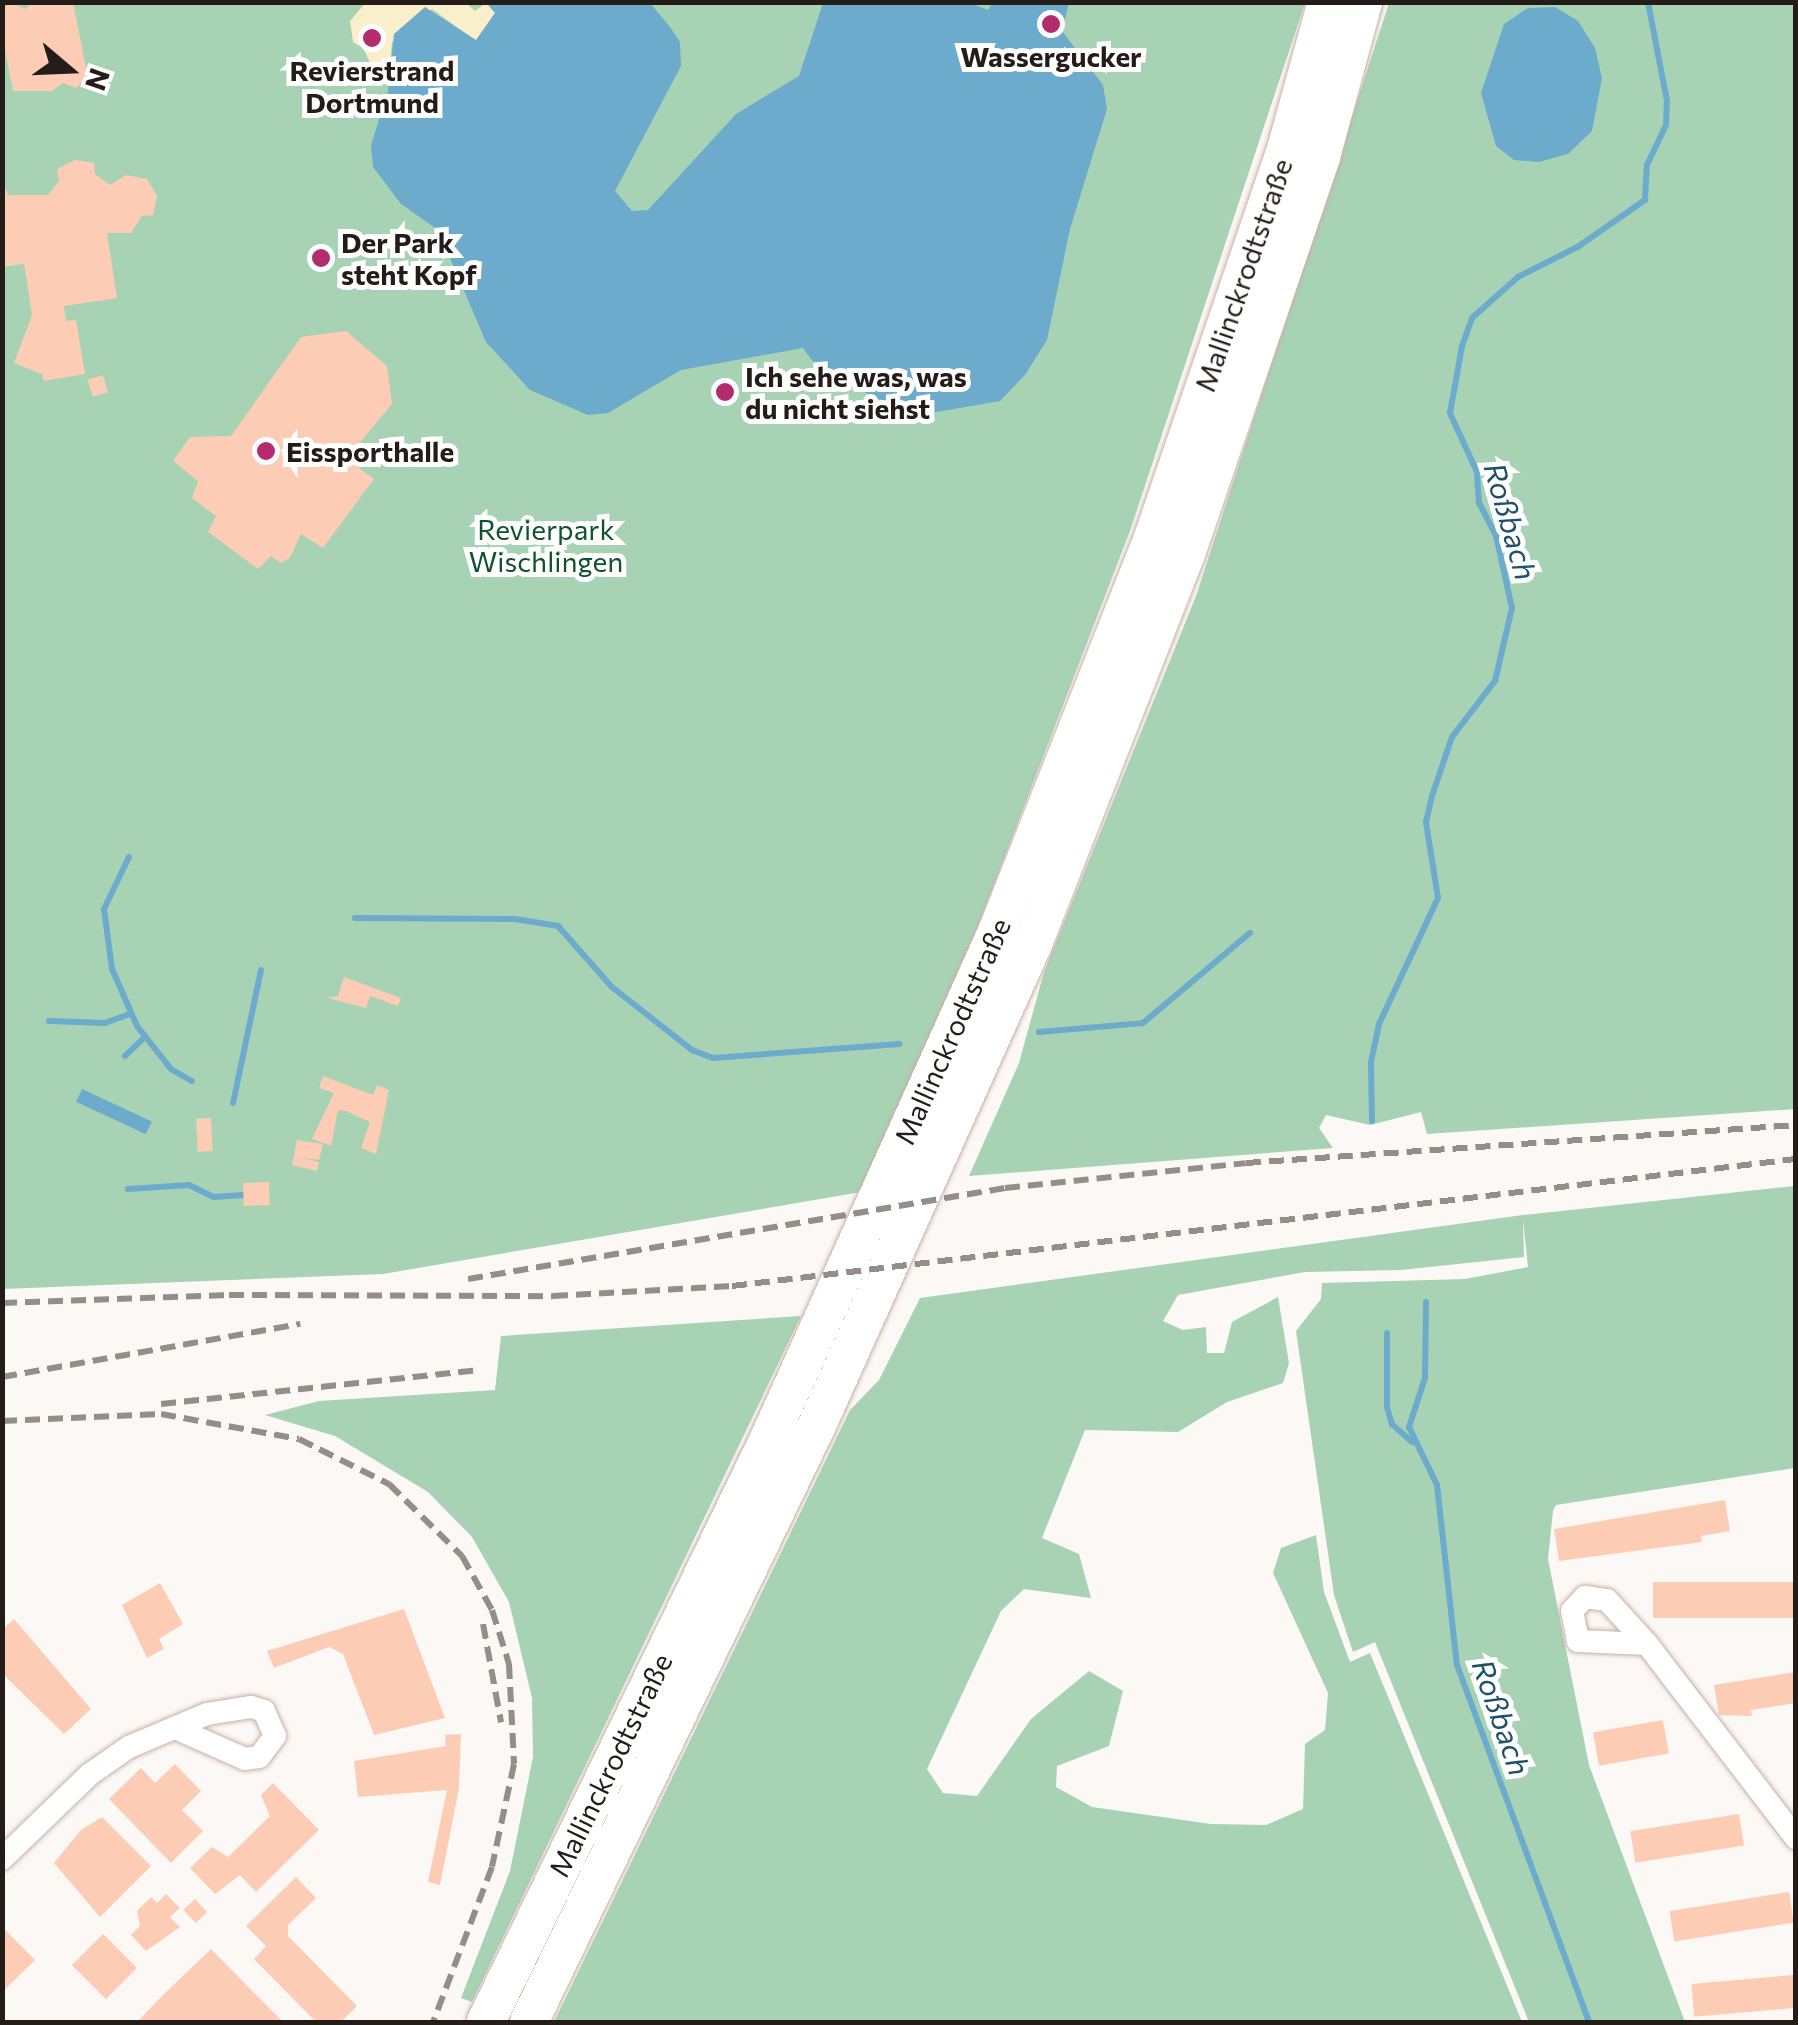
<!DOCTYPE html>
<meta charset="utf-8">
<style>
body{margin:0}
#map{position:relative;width:1798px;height:2025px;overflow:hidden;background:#fcf8f5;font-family:Commissioner,sans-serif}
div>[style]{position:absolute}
.green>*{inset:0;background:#a7d3b4}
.sand>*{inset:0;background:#f9efca}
.water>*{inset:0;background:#6dabcc;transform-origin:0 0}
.stream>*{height:6px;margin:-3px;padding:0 3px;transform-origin:3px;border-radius:3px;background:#6dabcc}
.building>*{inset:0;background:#fdccb5;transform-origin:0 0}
.roads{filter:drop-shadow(0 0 2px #c7b1a5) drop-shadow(0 0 2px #c7b1a5)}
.minor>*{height:22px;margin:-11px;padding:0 11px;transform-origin:11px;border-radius:11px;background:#fff}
.trunk>*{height:38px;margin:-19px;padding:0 19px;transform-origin:19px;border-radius:19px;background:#fff}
.rail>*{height:6px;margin-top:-3px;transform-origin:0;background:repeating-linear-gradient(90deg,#948e8a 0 15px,transparent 0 23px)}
.dots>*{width:28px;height:28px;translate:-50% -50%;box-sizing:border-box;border:5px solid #fff;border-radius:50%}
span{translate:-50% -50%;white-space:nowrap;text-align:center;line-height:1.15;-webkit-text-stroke:10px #fff;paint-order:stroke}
.poi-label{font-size:28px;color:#241c18;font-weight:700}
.left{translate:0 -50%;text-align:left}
.street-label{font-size:28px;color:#241c18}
.park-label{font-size:28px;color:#10522e}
.water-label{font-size:30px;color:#1f5069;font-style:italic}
.frame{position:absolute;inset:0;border:5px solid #241c18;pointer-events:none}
.north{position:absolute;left:20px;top:20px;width:100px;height:100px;-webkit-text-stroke:8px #fff;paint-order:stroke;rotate:109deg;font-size:28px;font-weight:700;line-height:40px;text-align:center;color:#241c18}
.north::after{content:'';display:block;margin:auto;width:35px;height:45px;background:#241c18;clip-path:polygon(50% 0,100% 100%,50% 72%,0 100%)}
</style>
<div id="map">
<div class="green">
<i style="clip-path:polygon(2px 3px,1305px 3px,1130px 531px,978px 926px,861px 1192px,383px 1274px,3px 1289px)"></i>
<i style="clip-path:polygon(1389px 3px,1795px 3px,1795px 1109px,1427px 1134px,1421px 1112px,1370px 1125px,1326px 1115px,1319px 1128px,1333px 1148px,969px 1176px,1019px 1063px,1044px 972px,1196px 596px)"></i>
<i style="clip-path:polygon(1795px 1186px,1795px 1468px,1556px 1505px,1553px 1511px,1548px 1559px,1589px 1765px,1685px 2022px,1529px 2022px,1375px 1642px,1353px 1652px,1334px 1595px,1296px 1331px,1321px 1299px,1322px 1283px,1465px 1279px,1528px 1267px,1523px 1219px,1524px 1257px,1401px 1270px,1305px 1272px,1178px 1295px,1163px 1321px,1183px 1330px,1206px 1327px,1207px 1353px,1224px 1353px,1232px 1322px,1278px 1297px,1289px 1363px,1283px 1383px,1227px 1402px,1178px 1432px,1085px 1430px,1042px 1538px,1079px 1554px,1091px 1598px,1024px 1589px,1001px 1611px,927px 1769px,943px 1793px,977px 1796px,1031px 1719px,1089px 1671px,1123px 1691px,1109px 1746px,1057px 1766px,1056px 1787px,1092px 1807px,1211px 1824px,1266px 1825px,1303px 1809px,1305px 1744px,1325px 1730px,1328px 1693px,1273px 1573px,1281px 1548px,1316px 1535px,1324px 1592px,1350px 1662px,1370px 1653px,1522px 2022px,554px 2022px,850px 1410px,879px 1380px,920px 1298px,1523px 1215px)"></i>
<i style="clip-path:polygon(801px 1316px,472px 2002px,461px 1998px,510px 1871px,533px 1757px,532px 1698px,509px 1602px,472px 1537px,428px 1492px,335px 1436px,265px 1415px,319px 1401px,495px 1390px,501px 1336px)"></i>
</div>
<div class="sand">
<i style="clip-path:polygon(365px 3px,466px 3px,475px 11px,486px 3px,495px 13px,476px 41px,432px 9px,392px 42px,389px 78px,377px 77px,363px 48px,353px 42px,350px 21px)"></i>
</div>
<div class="water">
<i style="clip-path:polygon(486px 2px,650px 3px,670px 27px,680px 42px,681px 66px,615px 191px,632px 211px,648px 210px,736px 114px,799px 76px,823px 3px,968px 2px,988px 10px,992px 3px,1069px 3px,1062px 31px,1103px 85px,1107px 109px,1070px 229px,1047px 340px,1025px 375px,1000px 401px,931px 413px,878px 399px,817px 367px,803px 348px,681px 370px,608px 413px,588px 415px,530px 390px,486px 342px,438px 230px,401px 204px,373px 167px,371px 145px,388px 91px,394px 34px,425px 7px,476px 40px,495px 13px)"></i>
<i style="clip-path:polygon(1528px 8px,1555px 7px,1578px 21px,1595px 48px,1602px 78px,1592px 131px,1568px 154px,1539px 162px,1514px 160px,1496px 146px,1481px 93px,1504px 24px)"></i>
<i style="left:82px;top:1089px;width:77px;height:14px;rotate:25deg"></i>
</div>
<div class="stream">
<i style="left:129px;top:857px;width:58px;rotate:115.7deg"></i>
<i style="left:104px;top:909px;width:61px;rotate:82.4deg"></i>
<i style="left:112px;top:969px;width:62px;rotate:66.3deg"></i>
<i style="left:137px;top:1026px;width:55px;rotate:51.7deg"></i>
<i style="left:171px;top:1069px;width:24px;rotate:30deg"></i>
<i style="left:355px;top:918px;width:160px;rotate:0.4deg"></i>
<i style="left:515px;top:919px;width:44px;rotate:9.2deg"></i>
<i style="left:558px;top:926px;width:81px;rotate:48.5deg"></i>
<i style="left:612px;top:987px;width:102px;rotate:38.2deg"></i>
<i style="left:692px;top:1050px;width:22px;rotate:21deg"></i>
<i style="left:713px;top:1058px;width:187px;rotate:-4.3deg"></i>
<i style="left:49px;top:1021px;width:56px;rotate:2deg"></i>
<i style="left:105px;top:1023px;width:27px;rotate:-20deg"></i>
<i style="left:1039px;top:1032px;width:104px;rotate:-4.9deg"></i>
<i style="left:1143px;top:1023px;width:140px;rotate:-40.1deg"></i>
<i style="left:125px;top:1056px;width:28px;rotate:-44deg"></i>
<i style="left:233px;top:1103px;width:136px;rotate:-78.1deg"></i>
<i style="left:1372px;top:1121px;width:59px;rotate:-91deg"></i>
<i style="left:1371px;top:1062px;width:39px;rotate:-78deg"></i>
<i style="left:1379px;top:1024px;width:139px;rotate:-64.9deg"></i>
<i style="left:1438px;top:898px;width:77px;rotate:-99deg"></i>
<i style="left:1426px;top:822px;width:27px;rotate:-77deg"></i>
<i style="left:1432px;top:796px;width:62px;rotate:-71.3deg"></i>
<i style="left:1452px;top:737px;width:71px;rotate:-52.5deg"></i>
<i style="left:1495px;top:681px;width:75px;rotate:-76.9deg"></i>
<i style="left:1512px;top:608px;width:74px;rotate:-102.5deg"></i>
<i style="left:1496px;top:536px;width:37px;rotate:-117deg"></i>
<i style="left:1479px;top:503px;width:31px;rotate:-94deg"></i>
<i style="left:1477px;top:472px;width:65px;rotate:-114.6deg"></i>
<i style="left:1450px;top:413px;width:68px;rotate:-79.8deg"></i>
<i style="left:1462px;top:346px;width:30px;rotate:-70deg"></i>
<i style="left:1472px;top:318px;width:62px;rotate:-41.7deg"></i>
<i style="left:1518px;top:277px;width:68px;rotate:-26.9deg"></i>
<i style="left:1579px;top:246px;width:80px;rotate:-34.9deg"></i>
<i style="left:1645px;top:200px;width:35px;rotate:-87deg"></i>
<i style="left:1647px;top:165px;width:44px;rotate:-64.6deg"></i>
<i style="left:1666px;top:125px;width:24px;rotate:-88deg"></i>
<i style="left:1667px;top:101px;width:101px;rotate:-100.9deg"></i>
<i style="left:128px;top:1189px;width:61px;rotate:-3.8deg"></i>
<i style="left:189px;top:1185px;width:28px;rotate:26deg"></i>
<i style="left:214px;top:1197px;width:30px;rotate:-4deg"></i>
<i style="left:1426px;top:1302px;width:76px;rotate:90.8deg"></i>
<i style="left:1425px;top:1378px;width:52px;rotate:108.1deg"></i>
<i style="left:1409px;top:1427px;width:64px;rotate:64.2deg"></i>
<i style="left:1437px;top:1485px;width:181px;rotate:83.7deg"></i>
<i style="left:1457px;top:1665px;width:381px;rotate:69.7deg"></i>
<i style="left:1387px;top:1333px;width:74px;rotate:90deg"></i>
<i style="left:1387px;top:1407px;width:18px;rotate:74deg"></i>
<i style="left:1392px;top:1424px;width:27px;rotate:42deg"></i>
</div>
<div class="building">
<i style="clip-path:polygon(10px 2px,26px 9px,32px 2px,73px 2px,88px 78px,76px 88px,63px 83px,52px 91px,13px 91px,2px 35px,2px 10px)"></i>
<i style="clip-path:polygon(75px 160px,94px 163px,95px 174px,110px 185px,126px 175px,147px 179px,157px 196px,153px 215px,142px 216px,131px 233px,107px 233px,117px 298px,64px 306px,66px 321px,76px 320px,85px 374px,44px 381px,42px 374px,14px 363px,32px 315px,24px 264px,2px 267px,2px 178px,8px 195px,48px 195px,59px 181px,57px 169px)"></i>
<i style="clip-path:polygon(346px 331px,387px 366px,392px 404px,346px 459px,374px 479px,323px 548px,301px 534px,290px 558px,281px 563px,271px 556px,258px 569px,208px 532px,216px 516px,192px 498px,198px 481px,173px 461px,190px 437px,231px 436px,301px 337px)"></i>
<i style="left:103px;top:375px;width:18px;height:16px;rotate:74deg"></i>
<i style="clip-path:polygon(344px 977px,401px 998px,398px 1006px,370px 996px,366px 1008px,327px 998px,338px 996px)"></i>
<i style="clip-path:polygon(323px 1076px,373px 1095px,377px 1085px,389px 1090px,376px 1154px,361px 1148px,370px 1122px,346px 1111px,338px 1110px,331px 1146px,312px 1139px,334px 1093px,319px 1088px)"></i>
<i style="left:211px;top:1118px;width:33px;height:15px;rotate:87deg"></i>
<i style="clip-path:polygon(297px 1140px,323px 1144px,319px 1160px,299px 1157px,319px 1162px,317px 1171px,292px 1165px)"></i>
<i style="left:269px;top:1182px;width:23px;height:26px;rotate:88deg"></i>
<i style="clip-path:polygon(1725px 1500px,1730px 1531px,1701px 1536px,1702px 1542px,1559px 1561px,1554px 1529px)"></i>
<i style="left:1796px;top:1582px;width:36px;height:143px;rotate:90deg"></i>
<i style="clip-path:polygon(160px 1583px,183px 1624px,159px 1639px,164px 1649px,147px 1658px,122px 1605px)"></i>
<i style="clip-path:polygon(404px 1609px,445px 1718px,374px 1735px,343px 1654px,329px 1647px,274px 1668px,267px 1651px)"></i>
<i style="clip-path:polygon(14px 1619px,91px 1709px,64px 1734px,2px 1673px,2px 1630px)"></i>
<i style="clip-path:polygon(1796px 1672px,1796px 1703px,1751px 1710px,1752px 1716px,1719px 1715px,1714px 1685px)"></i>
<i style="left:1663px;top:1720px;width:34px;height:71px;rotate:80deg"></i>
<i style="clip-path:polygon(461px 1734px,459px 1788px,440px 1885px,428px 1882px,447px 1790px,358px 1797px,354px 1761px,446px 1746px,445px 1735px)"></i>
<i style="clip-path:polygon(175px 1764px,201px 1791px,182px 1810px,203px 1831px,171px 1863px,109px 1799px,141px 1768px,155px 1783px)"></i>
<i style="clip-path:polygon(273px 1783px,319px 1830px,256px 1892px,240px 1875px,215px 1894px,190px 1868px,212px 1847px,228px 1857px,270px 1816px,261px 1795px)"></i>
<i style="left:1739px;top:1814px;width:32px;height:110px;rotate:81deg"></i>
<i style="clip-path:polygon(102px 1817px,151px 1866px,100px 1917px,54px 1863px,81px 1830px)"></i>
<i style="clip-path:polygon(296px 1877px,316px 1898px,288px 1925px,288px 1936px,357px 2006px,341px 2022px,316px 2022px,254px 1959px,266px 1946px,246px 1926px)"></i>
<i style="left:1789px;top:1892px;width:31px;height:121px;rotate:81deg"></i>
<i style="clip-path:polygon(166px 1894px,180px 1908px,170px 1917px,180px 1927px,146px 1951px,131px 1935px,140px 1926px,137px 1911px,151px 1897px,157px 1903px)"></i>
<i style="left:195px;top:1899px;width:18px;height:16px;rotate:47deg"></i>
<i style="clip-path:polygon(2px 1927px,35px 1960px,2px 1992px)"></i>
<i style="left:103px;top:1934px;width:48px;height:44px;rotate:45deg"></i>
<i style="clip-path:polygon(211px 1949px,283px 2022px,137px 2022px,160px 1998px)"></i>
<i style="left:1793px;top:1975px;width:33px;height:102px;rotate:85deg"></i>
</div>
<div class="roads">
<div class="minor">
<i style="left:1647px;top:1644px;width:69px;rotate:-177.5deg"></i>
<i style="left:1578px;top:1641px;width:31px;rotate:-101deg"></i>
<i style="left:1572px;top:1611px;width:19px;rotate:-47deg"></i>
<i style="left:1585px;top:1597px;width:22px;rotate:8deg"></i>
<i style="left:1607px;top:1600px;width:59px;rotate:47.7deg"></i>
<i style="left:1647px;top:1644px;width:245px;rotate:52.5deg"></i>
<i style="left:2px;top:1859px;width:122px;rotate:-44deg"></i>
<i style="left:90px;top:1774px;width:47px;rotate:-34.7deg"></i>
<i style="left:129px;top:1747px;width:85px;rotate:-22.9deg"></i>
<i style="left:207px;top:1714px;width:45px;rotate:-9deg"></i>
<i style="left:251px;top:1707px;width:14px;rotate:17deg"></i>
<i style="left:264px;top:1711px;width:27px;rotate:66deg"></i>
<i style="left:275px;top:1736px;width:26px;rotate:127deg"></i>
<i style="left:259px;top:1757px;width:14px;rotate:172deg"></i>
<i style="left:245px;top:1759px;width:77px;rotate:-156.1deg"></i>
</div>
<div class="trunk">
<i style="left:486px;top:2022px;width:646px;rotate:-64.11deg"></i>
<i style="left:768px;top:1441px;width:558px;rotate:-65.78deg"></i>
<i style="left:997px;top:932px;width:424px;rotate:-68.4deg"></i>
<i style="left:1153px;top:538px;width:414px;rotate:-71.1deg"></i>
<i style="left:1287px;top:146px;width:149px;rotate:-74.5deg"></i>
<i style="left:529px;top:2022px;width:665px;rotate:-64.24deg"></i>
<i style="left:818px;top:1423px;width:525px;rotate:-65.83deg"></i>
<i style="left:1033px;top:944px;width:419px;rotate:-68.6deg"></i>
<i style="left:1186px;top:554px;width:419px;rotate:-71.2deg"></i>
<i style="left:1321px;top:157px;width:161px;rotate:-74.8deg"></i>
</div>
</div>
<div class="rail">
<i style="left:468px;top:1279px;width:545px;rotate:-9.62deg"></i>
<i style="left:1005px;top:1188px;width:242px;rotate:-5.9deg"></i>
<i style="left:1246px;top:1163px;width:551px;rotate:-3.95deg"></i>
<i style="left:2px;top:1303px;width:227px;rotate:-2deg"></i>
<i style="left:229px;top:1295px;width:324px;rotate:0.2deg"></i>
<i style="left:553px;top:1296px;width:179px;rotate:-3.2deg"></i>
<i style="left:732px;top:1286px;width:1072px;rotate:-6.81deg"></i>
<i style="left:2px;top:1377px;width:303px;rotate:-10.1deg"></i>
<i style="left:161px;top:1404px;width:320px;rotate:-6.1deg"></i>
<i style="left:2px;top:1421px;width:159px;rotate:-2.5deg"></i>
<i style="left:161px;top:1414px;width:140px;rotate:10.3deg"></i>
<i style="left:299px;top:1439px;width:101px;rotate:26.6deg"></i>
<i style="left:389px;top:1484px;width:103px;rotate:44.6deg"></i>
<i style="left:462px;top:1556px;width:62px;rotate:60.9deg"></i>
<i style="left:492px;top:1610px;width:57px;rotate:72.5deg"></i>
<i style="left:509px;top:1664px;width:100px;rotate:87.1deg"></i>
<i style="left:514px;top:1764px;width:105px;rotate:102.1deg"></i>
<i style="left:492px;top:1867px;width:166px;rotate:110.8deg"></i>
<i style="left:483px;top:1624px;width:100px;rotate:79.6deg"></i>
</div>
<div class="dots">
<i style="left:1051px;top:24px;background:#b32c6e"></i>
<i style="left:372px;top:38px;background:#b32c6e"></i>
<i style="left:321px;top:258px;background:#b32c6e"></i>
<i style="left:725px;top:392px;background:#b32c6e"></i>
<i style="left:266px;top:451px;background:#b32c6e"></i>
</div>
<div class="poi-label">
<span style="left:1051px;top:56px">Wassergucker</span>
<span style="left:372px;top:86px">Revierstrand<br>Dortmund</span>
<span class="left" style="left:341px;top:258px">Der Park<br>steht Kopf</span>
<span class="left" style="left:745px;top:392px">Ich sehe was, was<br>du nicht siehst</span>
<span class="left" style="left:286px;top:451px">Eissporthalle</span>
</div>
<div class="street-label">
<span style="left:1243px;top:275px;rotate:-71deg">Mallinckrodtstraße</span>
<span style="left:952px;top:1031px;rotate:-66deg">Mallinckrodtstraße</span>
<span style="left:610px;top:1765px;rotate:-64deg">Mallinckrodtstraße</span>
</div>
<div class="park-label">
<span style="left:546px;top:545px">Revierpark<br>Wischlingen</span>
</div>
<div class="water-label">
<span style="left:1511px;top:521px;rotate:74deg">Roßbach</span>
<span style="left:1502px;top:1717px;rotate:71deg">Roßbach</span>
</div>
<div class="frame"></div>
<div class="north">N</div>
</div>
